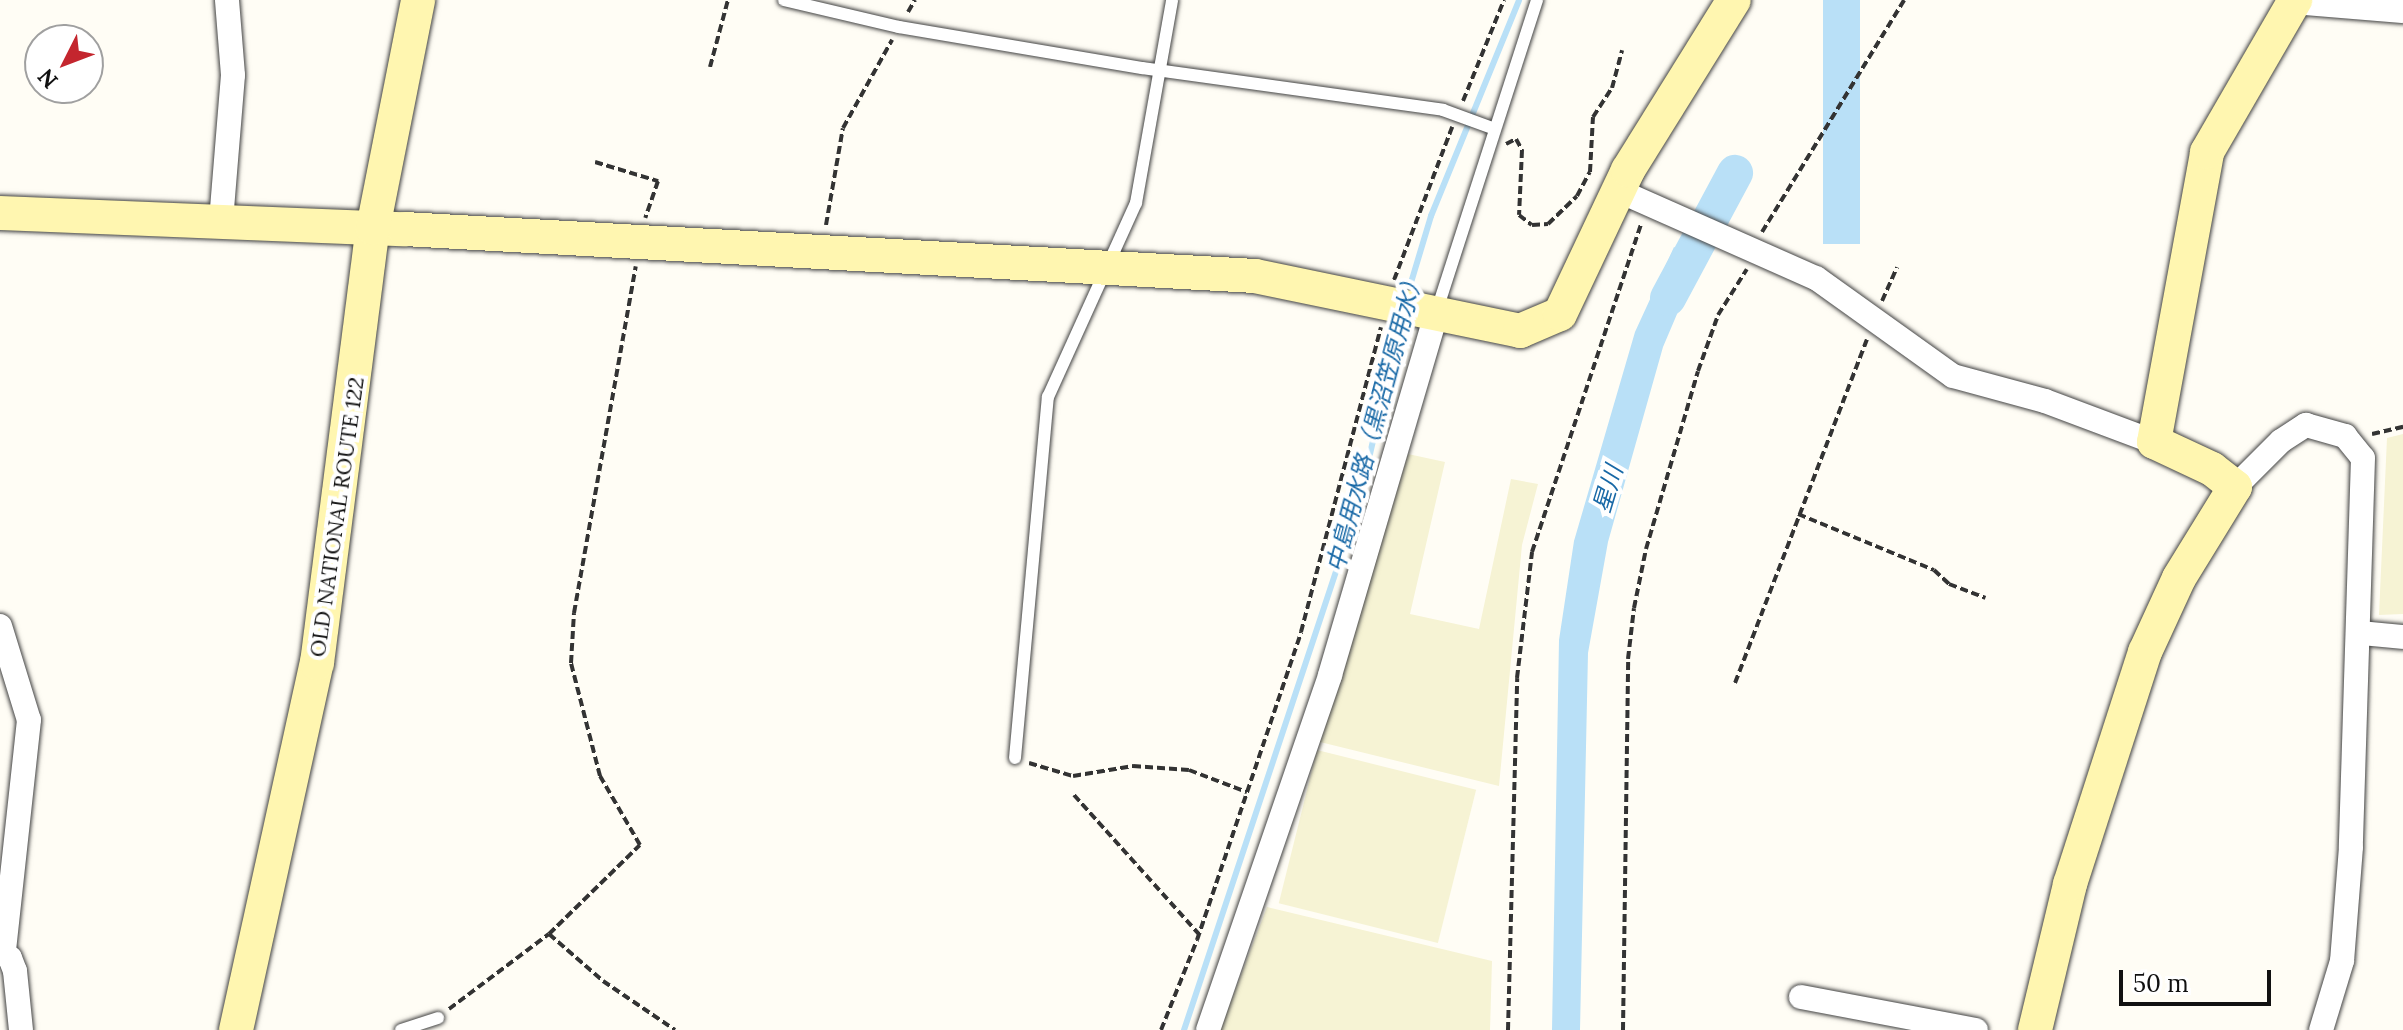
<!DOCTYPE html>
<meta charset="utf-8">
<style>
body{margin:0}
#map{position:relative;width:2403px;height:1030px;overflow:hidden;background:#fffdf5;font-family:Lora,"Noto Sans JP",serif}
div>[style]{position:absolute}
.farmland>*{inset:0;background:#f6f3d4;transform-origin:0 0}
.water>*{inset:0;background:#b9e0f7;transform-origin:0 0}
.stream>*{height:6px;margin:-3px;padding:0 3px;transform-origin:3px;border-radius:3px;background:#b9e0f7}
.river>*{height:36px;margin:-18px;padding:0 18px;transform-origin:18px;border-radius:18px;background:#b9e0f7}
.path>*{height:4px;margin-top:-2px;transform-origin:0;background:repeating-linear-gradient(90deg,#333 0 8px,transparent 0 12px)}
.roads{filter:drop-shadow(0 0 2px #444) drop-shadow(0 0 2px #444)}
.lane>*{height:12px;margin:-6px;padding:0 6px;transform-origin:6px;border-radius:6px;background:#fff}
.street>*{height:24px;margin:-12px;padding:0 12px;transform-origin:12px;border-radius:12px;background:#fff}
.secondary>*{height:34px;margin:-17px;padding:0 17px;transform-origin:17px;border-radius:17px;background:#fff6b0}
span{translate:-50% -50%;white-space:nowrap;text-align:center;line-height:1.15;-webkit-text-stroke:8px #fff;paint-order:stroke}
.street-label{font-size:22px;color:#111}
.water-label{font-size:24px;color:#1768a6;font-style:italic}
.north{position:absolute;left:24px;top:24px;width:80px;height:80px;box-sizing:border-box;background:#fff;border:2px solid #a0a0a0;border-radius:50%;rotate:228deg;font-size:22px;font-weight:700;line-height:32px;text-align:center;color:#111}
.north::after{content:'';display:block;margin:auto;width:28px;height:36px;background:#c4262e;clip-path:polygon(50% 0,100% 100%,50% 72%,0 100%)}
.scale{position:absolute;left:2119px;top:970px;width:152px;height:36px;box-sizing:border-box;border:4px solid #111;border-top:0;padding-left:10px;font-size:24px;line-height:28px;white-space:nowrap;color:#111;-webkit-text-stroke:6px #fff;paint-order:stroke}
</style>
<div id="map">
<div class="farmland">
<i style="clip-path:polygon(2403px 434px,2403px 614px,2379px 615px,2387px 438px)"></i>
<i style="clip-path:polygon(1408px 454px,1445px 462px,1410px 614px,1479px 629px,1511px 479px,1538px 484px,1522px 545px,1499px 786px,1320px 742px)"></i>
<i style="left:1317px;top:750px;width:164px;height:158px;rotate:14deg"></i>
<i style="clip-path:polygon(1267px 907px,1492px 961px,1490px 1030px,1220px 1030px)"></i>
</div>
<div class="water">
<i style="left:1823px;top:0;width:37px;height:244px"></i>
<i style="clip-path:polygon(1674px 247px,1700px 260px,1663px 347px,1608px 542px,1588px 653px,1580px 1030px,1552px 1030px,1559px 640px,1574px 541px,1635px 332px)"></i>
</div>
<div class="stream">
<i style="left:1407px;top:296px;width:84px;rotate:-73.3deg"></i>
<i style="left:1431px;top:216px;width:233px;rotate:-67.8deg"></i>
<i style="left:1184px;top:1030px;width:556px;rotate:-71.66deg"></i>
<i style="left:1359px;top:502px;width:188px;rotate:-77.1deg"></i>
</div>
<div class="river">
<i style="left:1668px;top:298px;width:142px;rotate:-61.8deg"></i>
</div>
<div class="path">
<i style="left:908px;top:12px;width:14px;rotate:-60deg"></i>
<i style="left:710px;top:67px;width:69px;rotate:-75deg"></i>
<i style="left:1463px;top:101px;width:109px;rotate:-67.9deg"></i>
<i style="left:1506px;top:144px;width:11px;rotate:-27deg"></i>
<i style="left:1516px;top:139px;width:13px;rotate:61deg"></i>
<i style="left:1522px;top:150px;width:65px;rotate:92.6deg"></i>
<i style="left:1519px;top:215px;width:16px;rotate:38deg"></i>
<i style="left:1532px;top:225px;width:16px;rotate:-4deg"></i>
<i style="left:1548px;top:224px;width:40px;rotate:-44deg"></i>
<i style="left:1577px;top:196px;width:27px;rotate:-62deg"></i>
<i style="left:1590px;top:172px;width:55px;rotate:-86.9deg"></i>
<i style="left:1593px;top:117px;width:35px;rotate:-57deg"></i>
<i style="left:1612px;top:88px;width:39px;rotate:-75deg"></i>
<i style="left:595px;top:162px;width:66px;rotate:16.8deg"></i>
<i style="left:658px;top:181px;width:39px;rotate:109deg"></i>
<i style="left:826px;top:225px;width:98px;rotate:-80.1deg"></i>
<i style="left:843px;top:128px;width:101px;rotate:-60.9deg"></i>
<i style="left:1762px;top:232px;width:272px;rotate:-58.5deg"></i>
<i style="left:1394px;top:280px;width:164px;rotate:-69.2deg"></i>
<i style="left:1882px;top:301px;width:37px;rotate:-66deg"></i>
<i style="left:2372px;top:434px;width:32px;rotate:-13deg"></i>
<i style="left:1798px;top:514px;width:147px;rotate:22.4deg"></i>
<i style="left:1934px;top:570px;width:21px;rotate:43deg"></i>
<i style="left:1949px;top:584px;width:39px;rotate:21deg"></i>
<i style="left:1735px;top:683px;width:368px;rotate:-69deg"></i>
<i style="left:1029px;top:763px;width:46px;rotate:16.5deg"></i>
<i style="left:1073px;top:776px;width:61px;rotate:-9.5deg"></i>
<i style="left:1133px;top:766px;width:56px;rotate:4.1deg"></i>
<i style="left:1189px;top:770px;width:62px;rotate:20.8deg"></i>
<i style="left:1074px;top:795px;width:186px;rotate:48.1deg"></i>
<i style="left:549px;top:934px;width:72px;rotate:41deg"></i>
<i style="left:603px;top:981px;width:87px;rotate:34.2deg"></i>
<i style="left:449px;top:1009px;width:125px;rotate:-36.9deg"></i>
<i style="left:549px;top:934px;width:127px;rotate:-44.4deg"></i>
<i style="left:640px;top:845px;width:80px;rotate:-120.1deg"></i>
<i style="left:600px;top:776px;width:117px;rotate:-104.4deg"></i>
<i style="left:571px;top:663px;width:50px;rotate:-86.6deg"></i>
<i style="left:574px;top:613px;width:352px;rotate:-79.9deg"></i>
<i style="left:1161px;top:1030px;width:97px;rotate:-68.2deg"></i>
<i style="left:1197px;top:940px;width:325px;rotate:-71.3deg"></i>
<i style="left:1301px;top:632px;width:315px;rotate:-75.3deg"></i>
<i style="left:1508px;top:1030px;width:352px;rotate:-88.5deg"></i>
<i style="left:1517px;top:678px;width:127px;rotate:-83.2deg"></i>
<i style="left:1532px;top:552px;width:346px;rotate:-71.6deg"></i>
<i style="left:1623px;top:1030px;width:371px;rotate:-89.2deg"></i>
<i style="left:1628px;top:659px;width:51px;rotate:-83.3deg"></i>
<i style="left:1634px;top:608px;width:60px;rotate:-78.5deg"></i>
<i style="left:1646px;top:549px;width:185px;rotate:-73.7deg"></i>
<i style="left:1698px;top:371px;width:59px;rotate:-70.3deg"></i>
<i style="left:1718px;top:315px;width:54px;rotate:-57.8deg"></i>
</div>
<div class="roads">
<div class="lane">
<i style="left:784px;top:0;width:118px;rotate:13.2deg"></i>
<i style="left:899px;top:27px;width:246px;rotate:9.6deg"></i>
<i style="left:1142px;top:68px;width:304px;rotate:7.9deg"></i>
<i style="left:1443px;top:110px;width:55px;rotate:20.1deg"></i>
<i style="left:1436px;top:313px;width:329px;rotate:-72.1deg"></i>
<i style="left:1015px;top:758px;width:363px;rotate:-84.8deg"></i>
<i style="left:1048px;top:397px;width:213px;rotate:-65.6deg"></i>
<i style="left:1136px;top:203px;width:206px;rotate:-79.9deg"></i>
<i style="left:401px;top:1030px;width:39px;rotate:-18deg"></i>
</div>
<div class="street">
<i style="left:2293px;top:2px;width:110px;rotate:4.7deg"></i>
<i style="left:1617px;top:190px;width:218px;rotate:23.9deg"></i>
<i style="left:1816px;top:278px;width:168px;rotate:35.6deg"></i>
<i style="left:1953px;top:376px;width:95px;rotate:15.2deg"></i>
<i style="left:2045px;top:401px;width:116px;rotate:20.6deg"></i>
<i style="left:221px;top:221px;width:146px;rotate:-85.3deg"></i>
<i style="left:233px;top:75px;width:75px;rotate:-94.6deg"></i>
<i style="left:2235px;top:487px;width:65px;rotate:-45deg"></i>
<i style="left:2281px;top:441px;width:30px;rotate:-33deg"></i>
<i style="left:2306px;top:425px;width:41px;rotate:15.8deg"></i>
<i style="left:2345px;top:436px;width:28px;rotate:51deg"></i>
<i style="left:2363px;top:458px;width:389px;rotate:91.8deg"></i>
<i style="left:2351px;top:847px;width:114px;rotate:94.5deg"></i>
<i style="left:2342px;top:961px;width:72px;rotate:106.9deg"></i>
<i style="left:0;top:626px;width:98px;rotate:72.9deg"></i>
<i style="left:29px;top:720px;width:233px;rotate:96.2deg"></i>
<i style="left:2361px;top:633px;width:42px;rotate:5.4deg"></i>
<i style="left:0;top:951px;width:12px;rotate:35deg"></i>
<i style="left:10px;top:958px;width:14px;rotate:69deg"></i>
<i style="left:15px;top:971px;width:59px;rotate:84.2deg"></i>
<i style="left:1801px;top:997px;width:178px;rotate:10.7deg"></i>
<i style="left:1208px;top:1030px;width:375px;rotate:-71deg"></i>
<i style="left:1330px;top:675px;width:375px;rotate:-73.6deg"></i>
</div>
<div class="secondary">
<i style="left:0;top:213px;width:404px;rotate:2.3deg"></i>
<i style="left:404px;top:229px;width:852px;rotate:3.16deg"></i>
<i style="left:1255px;top:276px;width:271px;rotate:11.7deg"></i>
<i style="left:1520px;top:331px;width:43px;rotate:-23deg"></i>
<i style="left:1560px;top:314px;width:159px;rotate:-64.7deg"></i>
<i style="left:1628px;top:170px;width:200px;rotate:-58.1deg"></i>
<i style="left:236px;top:1030px;width:376px;rotate:-77.6deg"></i>
<i style="left:317px;top:663px;width:439px;rotate:-82.7deg"></i>
<i style="left:373px;top:228px;width:232px;rotate:-78.8deg"></i>
<i style="left:2035px;top:1030px;width:150px;rotate:-76.5deg"></i>
<i style="left:2070px;top:884px;width:244px;rotate:-72.1deg"></i>
<i style="left:2145px;top:652px;width:81px;rotate:-65.3deg"></i>
<i style="left:2179px;top:578px;width:107px;rotate:-58.4deg"></i>
<i style="left:2235px;top:487px;width:29px;rotate:-142deg"></i>
<i style="left:2212px;top:469px;width:64px;rotate:-155deg"></i>
<i style="left:2154px;top:442px;width:295px;rotate:-79.6deg"></i>
<i style="left:2207px;top:152px;width:176px;rotate:-59.9deg"></i>
</div>
</div>
<div class="street-label">
<span style="left:337px;top:517px;rotate:-82deg">OLD NATIONAL ROUTE 122</span>
</div>
<div class="water-label">
<span style="left:1375px;top:421px;rotate:-75deg">中島用水路（黒沼笠原用水）</span>
<span style="left:1608px;top:489px;rotate:-73deg">星川</span>
</div>
<div class="north">N</div>
<div class="scale">50 m</div>
</div>
